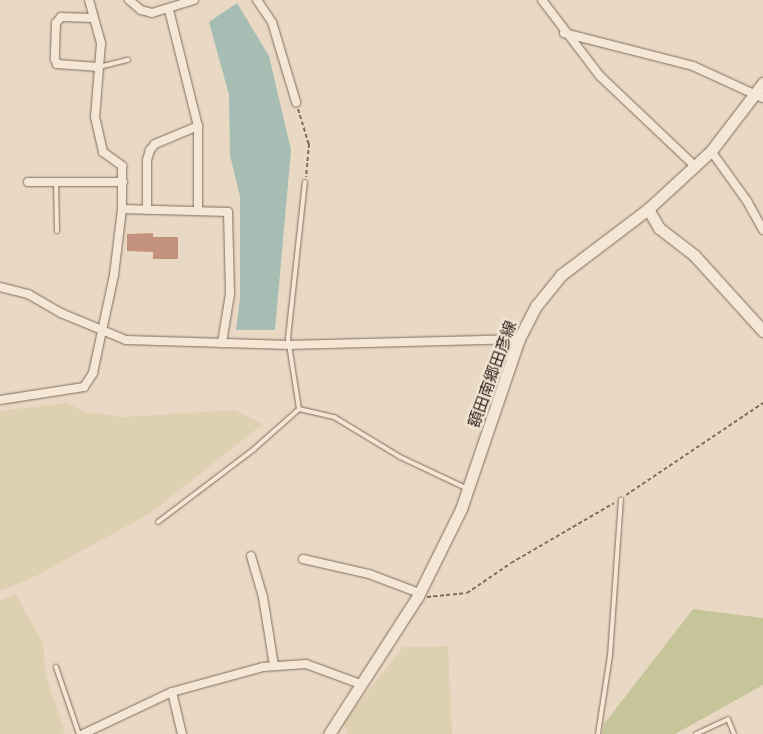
<!DOCTYPE html>
<meta charset="utf-8">
<style>
body{margin:0}
#map{position:relative;width:763px;height:734px;overflow:hidden;background:#e9d9c4;font-family:"Playfair Display","Noto Sans JP",serif}
div>[style]{position:absolute}
.farmland>*{inset:0;background:#ded1b2}
.green>*{inset:0;background:#c6c599}
.water>*{inset:0;background:#a5bdb3}
.building>*{inset:0;background:#c3917d}
.path>*{height:2px;margin-top:-1px;transform-origin:0;background:repeating-linear-gradient(90deg,#826b5c 0 4px,transparent 0 6.5px)}
.roads{filter:drop-shadow(0 0 1px #826b5c) drop-shadow(0 0 1px #826b5c)}
.lane>*{height:4px;margin:-2px;padding:0 2px;transform-origin:2px;border-radius:2px;background:#f5e7d6}
.street>*{height:8px;margin:-4px;padding:0 4px;transform-origin:4px;border-radius:4px;background:#f5e7d6}
.secondary>*{height:11px;margin:-5.5px;padding:0 5.5px;transform-origin:5.5px;border-radius:5.5px;background:#f5e7d6}
span{translate:-50% -50%;white-space:nowrap;text-align:center;line-height:1.15;-webkit-text-stroke:5px #f1e4d3;paint-order:stroke}
.street-label{font-size:16px;color:#33261f}
</style>
<div id="map">
<div class="farmland">
<i style="clip-path:polygon(67px 403px,85px 412px,123px 417px,235px 410px,263px 424px,152px 512px,38px 575px,0 591px,0 411px)"></i>
<i style="clip-path:polygon(16px 594px,43px 644px,46px 676px,65px 732px,62px 734px,0 734px,0 600px)"></i>
<i style="clip-path:polygon(448px 646px,452px 734px,347px 734px,343px 723px,403px 647px)"></i>
</div>
<div class="green">
<i style="clip-path:polygon(693px 609px,763px 618px,763px 685px,675px 734px,602px 734px,604px 724px)"></i>
</div>
<div class="water">
<i style="clip-path:polygon(237px 3px,269px 56px,291px 150px,275px 330px,236px 330px,240px 298px,240px 197px,230px 155px,229px 95px,209px 22px)"></i>
</div>
<div class="building">
<i style="clip-path:polygon(153px 233px,153px 237px,178px 237px,178px 259px,153px 259px,153px 252px,127px 251px,127px 234px)"></i>
</div>
<div class="path">
<i style="left:298px;top:109px;width:37px;rotate:73deg"></i>
<i style="left:309px;top:144px;width:33px;rotate:95deg"></i>
<i style="left:626px;top:495px;width:165px;rotate:-33.9deg"></i>
<i style="left:427px;top:597px;width:40px;rotate:-5.7deg"></i>
<i style="left:467px;top:593px;width:53px;rotate:-34.3deg"></i>
<i style="left:511px;top:563px;width:119px;rotate:-30.2deg"></i>
</div>
<div class="roads">
<div class="lane">
<i style="left:99px;top:67px;width:30px;rotate:-14deg"></i>
<i style="left:56px;top:182px;width:49px;rotate:88.8deg"></i>
<i style="left:299px;top:409px;width:36px;rotate:13deg"></i>
<i style="left:334px;top:417px;width:77px;rotate:31.2deg"></i>
<i style="left:400px;top:457px;width:73px;rotate:25.2deg"></i>
<i style="left:158px;top:522px;width:121px;rotate:-37.2deg"></i>
<i style="left:254px;top:449px;width:60px;rotate:-41.6deg"></i>
<i style="left:299px;top:409px;width:72px;rotate:-98.8deg"></i>
<i style="left:288px;top:338px;width:157px;rotate:-83.8deg"></i>
<i style="left:56px;top:667px;width:71px;rotate:71.1deg"></i>
<i style="left:598px;top:734px;width:79px;rotate:-81.3deg"></i>
<i style="left:610px;top:656px;width:157px;rotate:-86deg"></i>
<i style="left:696px;top:734px;width:35px;rotate:-25deg"></i>
<i style="left:728px;top:719px;width:16px;rotate:68deg"></i>
</div>
<div class="street">
<i style="left:89px;top:0;width:45px;rotate:74.4deg"></i>
<i style="left:101px;top:43px;width:74px;rotate:94.6deg"></i>
<i style="left:95px;top:117px;width:36px;rotate:77deg"></i>
<i style="left:103px;top:152px;width:24px;rotate:36deg"></i>
<i style="left:122px;top:166px;width:43px;rotate:90deg"></i>
<i style="left:122px;top:209px;width:106px;rotate:1.6deg"></i>
<i style="left:228px;top:212px;width:82px;rotate:88.6deg"></i>
<i style="left:230px;top:294px;width:50px;rotate:99.3deg"></i>
<i style="left:129px;top:0;width:16px;rotate:40deg"></i>
<i style="left:141px;top:10px;width:11px;rotate:15deg"></i>
<i style="left:152px;top:13px;width:44px;rotate:-17.2deg"></i>
<i style="left:257px;top:0;width:27px;rotate:56deg"></i>
<i style="left:272px;top:22px;width:84px;rotate:73.3deg"></i>
<i style="left:542px;top:0;width:96px;rotate:52.7deg"></i>
<i style="left:600px;top:76px;width:131px;rotate:43.5deg"></i>
<i style="left:169px;top:10px;width:120px;rotate:76deg"></i>
<i style="left:198px;top:126px;width:85px;rotate:90deg"></i>
<i style="left:93px;top:18px;width:32px;rotate:-178deg"></i>
<i style="left:61px;top:17px;width:8px;rotate:130deg"></i>
<i style="left:56px;top:23px;width:36px;rotate:92deg"></i>
<i style="left:55px;top:59px;width:5px;rotate:68deg"></i>
<i style="left:57px;top:64px;width:42px;rotate:4.1deg"></i>
<i style="left:564px;top:33px;width:133px;rotate:14.3deg"></i>
<i style="left:693px;top:66px;width:77px;rotate:24.6deg"></i>
<i style="left:711px;top:151px;width:62px;rotate:54.2deg"></i>
<i style="left:747px;top:201px;width:33px;rotate:61deg"></i>
<i style="left:28px;top:182px;width:95px"></i>
<i style="left:147px;top:210px;width:50px;rotate:-90deg"></i>
<i style="left:147px;top:160px;width:10px;rotate:-73deg"></i>
<i style="left:150px;top:150px;width:8px;rotate:-50deg"></i>
<i style="left:155px;top:144px;width:47px;rotate:-22.7deg"></i>
<i style="left:0;top:287px;width:29px;rotate:14deg"></i>
<i style="left:28px;top:294px;width:38px;rotate:30deg"></i>
<i style="left:61px;top:313px;width:70px;rotate:22.6deg"></i>
<i style="left:126px;top:340px;width:165px;rotate:1.7deg"></i>
<i style="left:291px;top:345px;width:228px;rotate:-1.5deg"></i>
<i style="left:0;top:400px;width:85px;rotate:-8.8deg"></i>
<i style="left:84px;top:387px;width:17px;rotate:-57deg"></i>
<i style="left:93px;top:373px;width:100px;rotate:-77.9deg"></i>
<i style="left:114px;top:275px;width:66px;rotate:-83.1deg"></i>
<i style="left:251px;top:556px;width:43px;rotate:73.7deg"></i>
<i style="left:263px;top:597px;width:70px;rotate:80.9deg"></i>
<i style="left:303px;top:559px;width:68px;rotate:12.8deg"></i>
<i style="left:369px;top:574px;width:53px;rotate:20.8deg"></i>
<i style="left:172px;top:692px;width:43px;rotate:76.6deg"></i>
<i style="left:83px;top:734px;width:98px;rotate:-25.3deg"></i>
<i style="left:172px;top:692px;width:94px;rotate:-15.4deg"></i>
<i style="left:263px;top:667px;width:43px;rotate:-4deg"></i>
<i style="left:306px;top:664px;width:58px;rotate:20.3deg"></i>
</div>
<div class="secondary">
<i style="left:648px;top:209px;width:22px;rotate:60deg"></i>
<i style="left:659px;top:228px;width:44px;rotate:37.6deg"></i>
<i style="left:694px;top:255px;width:103px;rotate:47.8deg"></i>
<i style="left:329px;top:734px;width:164px;rotate:-57.2deg"></i>
<i style="left:418px;top:596px;width:97px;rotate:-63.7deg"></i>
<i style="left:461px;top:509px;width:180px;rotate:-71.2deg"></i>
<i style="left:519px;top:339px;width:37px;rotate:-63deg"></i>
<i style="left:536px;top:306px;width:40px;rotate:-51deg"></i>
<i style="left:561px;top:275px;width:109px;rotate:-37.2deg"></i>
<i style="left:648px;top:209px;width:86px;rotate:-42.6deg"></i>
<i style="left:711px;top:151px;width:86px;rotate:-52.6deg"></i>
</div>
</div>
<div class="street-label">
<span style="left:492px;top:374px;rotate:-70deg">額田南郷田彦線</span>
</div>
</div>
